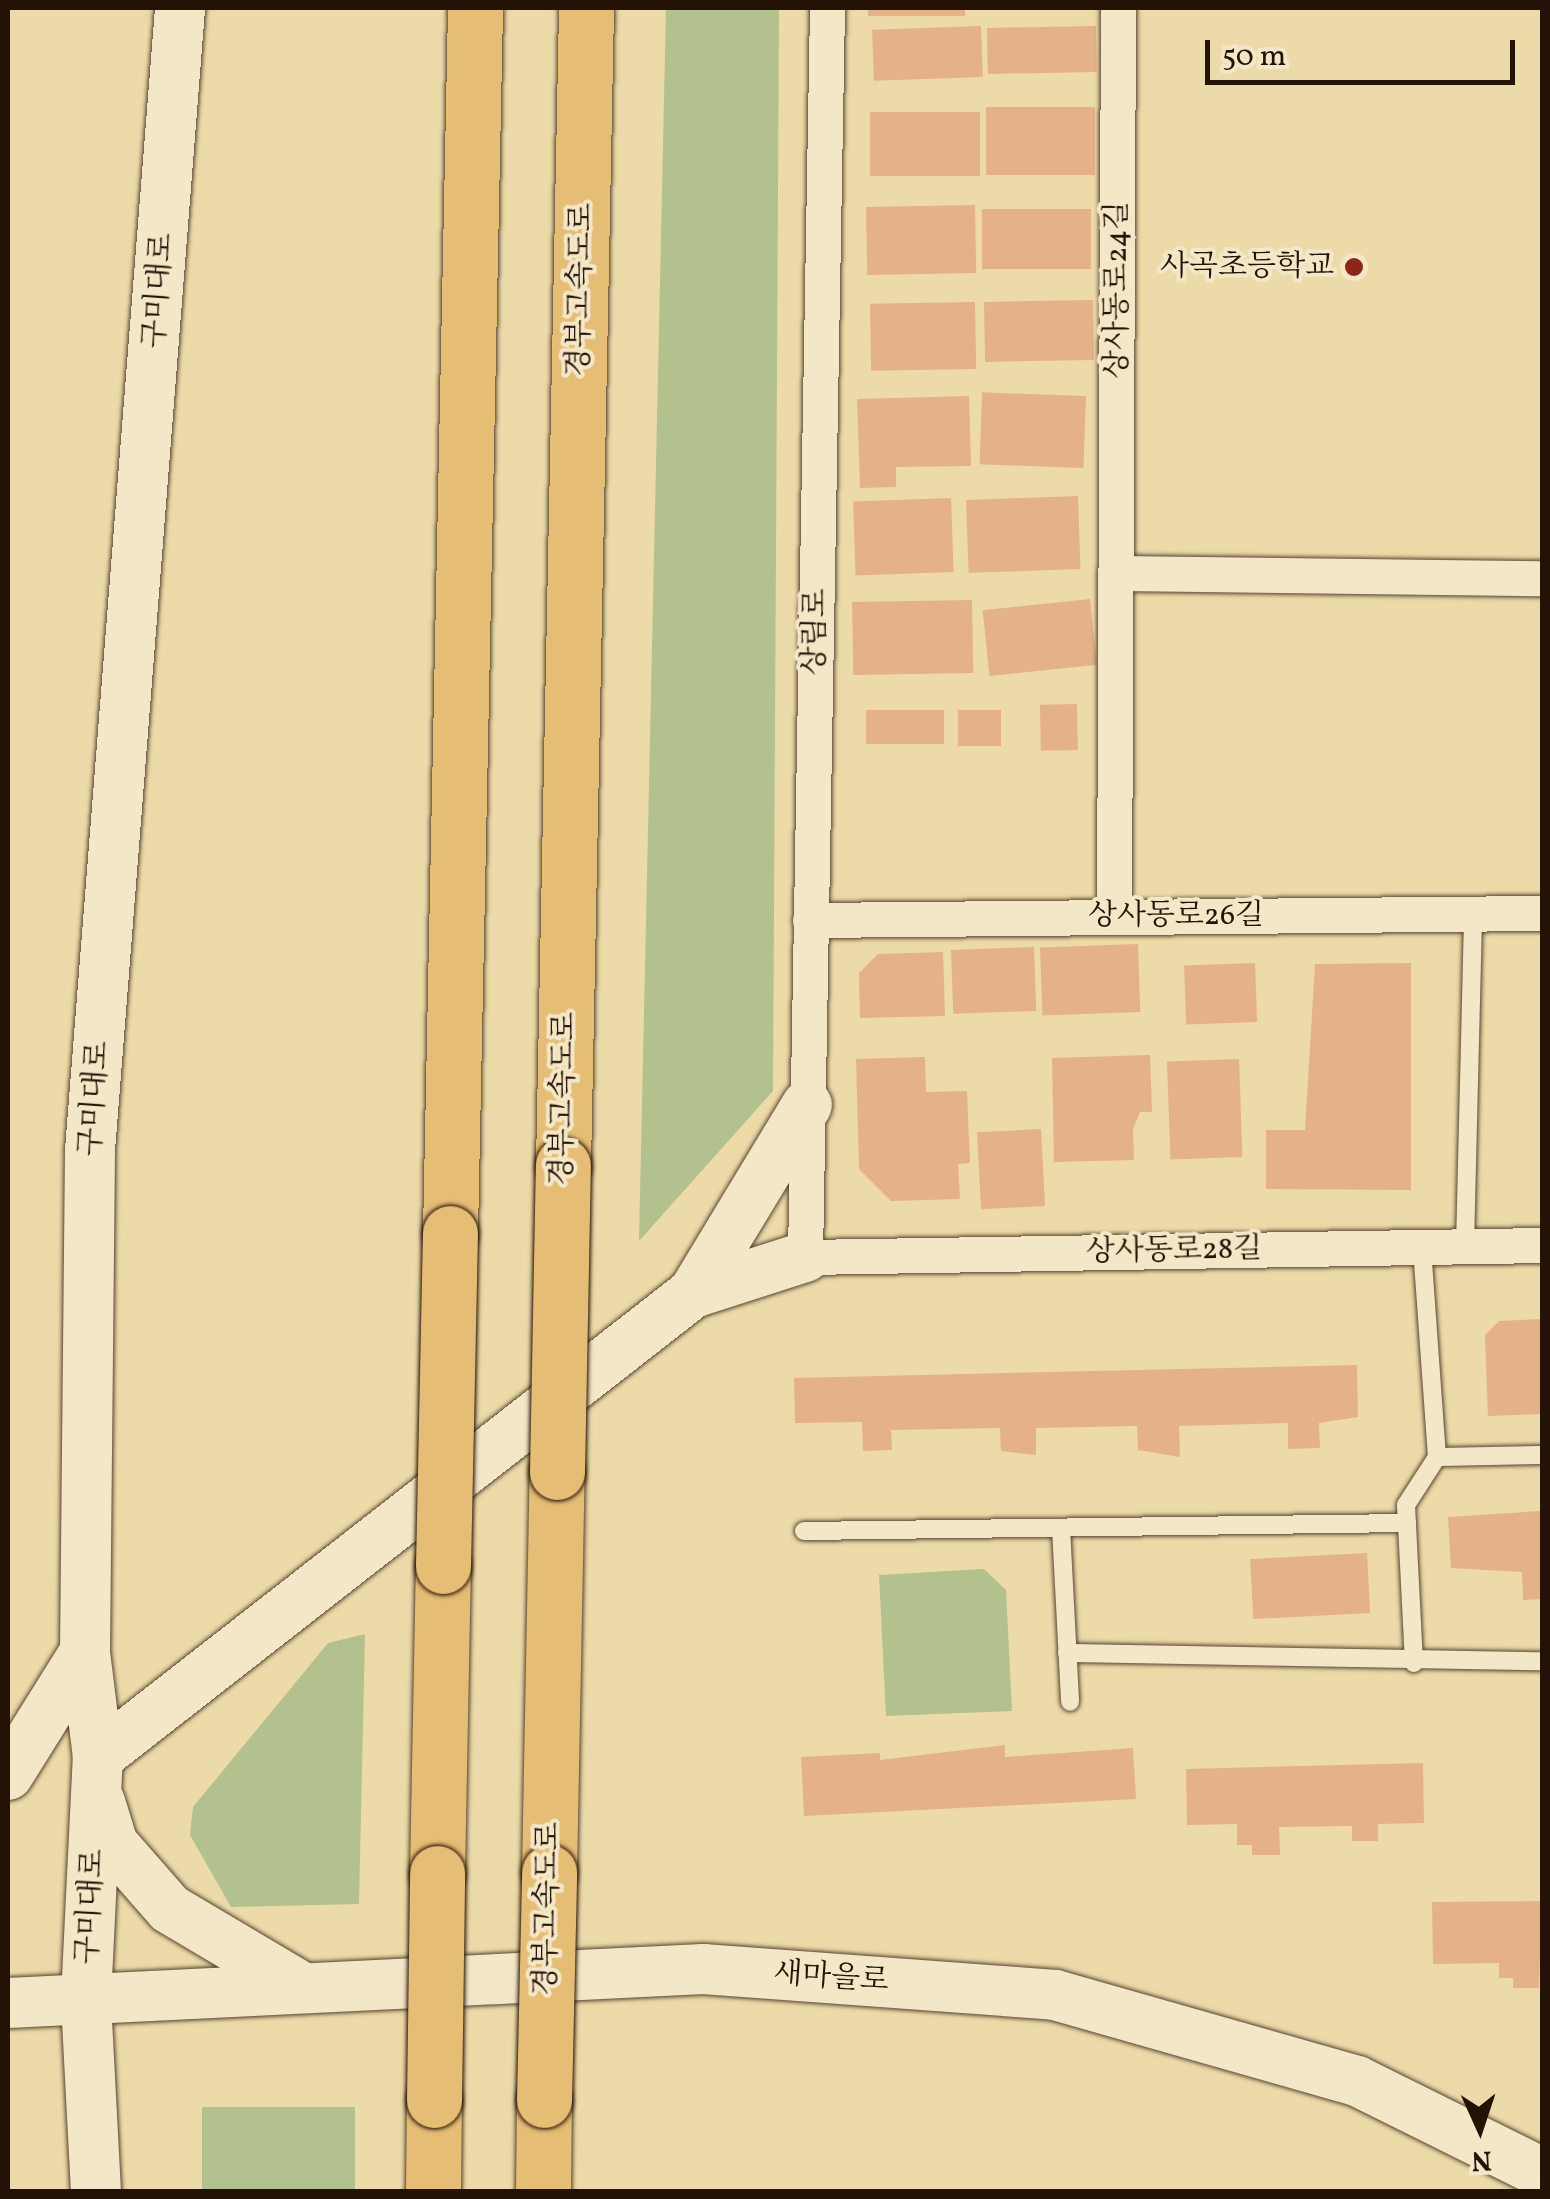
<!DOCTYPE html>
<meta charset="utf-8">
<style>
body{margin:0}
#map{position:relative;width:1550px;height:2199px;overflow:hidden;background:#eddaa9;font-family:Vollkorn,"Noto Serif KR",serif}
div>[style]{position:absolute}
.green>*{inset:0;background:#b2c18e;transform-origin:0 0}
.building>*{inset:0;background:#e5b187;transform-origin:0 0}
.roads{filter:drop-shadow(0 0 2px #56442f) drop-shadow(0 0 2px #56442f)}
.lane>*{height:18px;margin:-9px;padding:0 9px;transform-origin:9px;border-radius:9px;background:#f3e7c7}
.street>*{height:35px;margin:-17.5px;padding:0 17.5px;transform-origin:17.5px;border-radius:17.5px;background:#f3e7c7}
.secondary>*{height:50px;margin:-25px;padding:0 25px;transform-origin:25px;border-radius:25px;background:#f3e7c7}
.highway>*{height:55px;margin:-27.5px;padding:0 27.5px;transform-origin:27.5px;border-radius:27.5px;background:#e6bd74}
.bridges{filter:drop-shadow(0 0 2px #241206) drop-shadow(0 0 2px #241206)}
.highway-bridge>*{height:55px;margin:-27.5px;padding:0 27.5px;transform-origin:27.5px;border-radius:27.5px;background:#e6bd74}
.dots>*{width:28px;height:28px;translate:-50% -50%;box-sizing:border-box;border:5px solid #f3e7c7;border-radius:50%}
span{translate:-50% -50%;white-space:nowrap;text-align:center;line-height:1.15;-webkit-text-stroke:8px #f3e7c7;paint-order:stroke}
.poi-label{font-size:30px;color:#241206}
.right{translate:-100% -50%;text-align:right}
.street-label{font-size:30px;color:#241206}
.frame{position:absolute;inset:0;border:10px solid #241206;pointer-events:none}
.north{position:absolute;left:1430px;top:2079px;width:100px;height:100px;-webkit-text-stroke:8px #f3e7c7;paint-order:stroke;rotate:177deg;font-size:28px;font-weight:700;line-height:40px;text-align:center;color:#241206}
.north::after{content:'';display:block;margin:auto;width:35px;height:45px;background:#241206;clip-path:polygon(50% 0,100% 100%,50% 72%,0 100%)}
.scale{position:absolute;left:1205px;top:40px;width:310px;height:45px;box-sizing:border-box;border:5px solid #241206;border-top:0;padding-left:12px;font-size:30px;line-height:35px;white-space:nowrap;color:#241206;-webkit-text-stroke:8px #f3e7c7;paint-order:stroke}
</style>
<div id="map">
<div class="green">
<i style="clip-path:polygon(666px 8px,779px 8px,773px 1091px,639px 1241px)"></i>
<i style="clip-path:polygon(984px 1569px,1006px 1590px,1012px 1711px,886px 1716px,879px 1575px)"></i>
<i style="clip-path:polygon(365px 1634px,359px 1904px,231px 1907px,190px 1835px,193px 1807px,328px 1643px)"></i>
<i style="left:202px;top:2107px;width:153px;height:84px"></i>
</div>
<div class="building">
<i style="left:868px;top:8px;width:97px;height:8px"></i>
<i style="left:981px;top:26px;width:51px;height:109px;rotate:88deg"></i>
<i style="left:1096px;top:26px;width:46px;height:109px;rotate:89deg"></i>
<i style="left:1095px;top:107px;width:68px;height:109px;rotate:90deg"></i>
<i style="left:870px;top:112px;width:110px;height:64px"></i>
<i style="left:975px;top:205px;width:68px;height:109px;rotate:89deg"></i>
<i style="left:1091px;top:209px;width:60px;height:109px;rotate:90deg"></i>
<i style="left:1093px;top:300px;width:60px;height:109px;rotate:89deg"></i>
<i style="left:975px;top:302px;width:67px;height:105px;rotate:89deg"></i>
<i style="clip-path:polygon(969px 396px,971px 466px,896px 467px,896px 487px,860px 488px,857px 399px)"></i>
<i style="left:1086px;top:396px;width:72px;height:104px;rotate:92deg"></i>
<i style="left:1078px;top:496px;width:73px;height:112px;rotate:88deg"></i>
<i style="left:951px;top:498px;width:74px;height:98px;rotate:88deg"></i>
<i style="left:1090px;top:599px;width:66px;height:108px;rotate:84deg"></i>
<i style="left:972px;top:600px;width:73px;height:120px;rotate:89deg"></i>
<i style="left:1077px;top:704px;width:46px;height:37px;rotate:89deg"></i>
<i style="left:866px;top:710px;width:78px;height:34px"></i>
<i style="left:958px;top:710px;width:43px;height:36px"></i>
<i style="left:1138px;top:944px;width:68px;height:98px;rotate:88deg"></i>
<i style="left:1034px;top:947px;width:64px;height:83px;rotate:88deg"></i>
<i style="clip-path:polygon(943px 952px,945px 1016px,860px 1018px,859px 973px,878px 954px)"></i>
<i style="left:1255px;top:963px;width:59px;height:71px;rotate:88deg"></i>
<i style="clip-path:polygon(1411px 963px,1411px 1190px,1266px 1189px,1266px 1130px,1305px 1130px,1315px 964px)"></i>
<i style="clip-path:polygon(1150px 1055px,1152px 1112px,1140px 1112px,1133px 1129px,1134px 1160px,1054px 1162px,1052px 1058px)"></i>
<i style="clip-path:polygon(925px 1057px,926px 1092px,967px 1091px,970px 1163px,958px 1164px,960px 1199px,891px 1201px,859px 1169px,856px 1059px)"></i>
<i style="left:1239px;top:1059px;width:98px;height:72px;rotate:88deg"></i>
<i style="left:1041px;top:1129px;width:77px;height:64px;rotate:87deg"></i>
<i style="clip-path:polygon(1542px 1319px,1542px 1414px,1488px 1416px,1485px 1335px,1499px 1321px)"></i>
<i style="clip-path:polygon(1357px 1365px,1358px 1417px,1319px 1423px,1320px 1448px,1288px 1449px,1288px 1423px,1179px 1426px,1180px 1457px,1138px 1450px,1137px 1426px,1036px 1428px,1036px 1455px,1001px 1451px,1000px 1428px,891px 1430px,892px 1450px,863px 1451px,862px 1422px,795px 1423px,794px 1378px)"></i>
<i style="clip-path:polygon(1540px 1511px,1542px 1599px,1523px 1600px,1522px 1572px,1451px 1568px,1448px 1517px)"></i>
<i style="left:1367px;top:1553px;width:60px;height:117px;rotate:87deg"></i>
<i style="clip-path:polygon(1005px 1745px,1005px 1757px,1133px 1748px,1136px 1799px,804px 1816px,801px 1757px,880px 1753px,880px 1760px)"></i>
<i style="clip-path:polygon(1423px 1763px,1424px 1823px,1378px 1824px,1378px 1841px,1352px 1841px,1352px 1826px,1279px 1827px,1280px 1855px,1252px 1855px,1252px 1845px,1237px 1845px,1237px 1824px,1187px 1825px,1186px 1769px)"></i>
<i style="clip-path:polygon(1542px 1901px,1539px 1988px,1513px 1988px,1513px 1978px,1499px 1978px,1499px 1963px,1433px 1964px,1432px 1902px)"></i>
</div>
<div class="roads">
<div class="lane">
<i style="left:1465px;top:1246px;width:332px;rotate:-88.6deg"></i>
<i style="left:1437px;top:1457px;width:105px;rotate:-1.1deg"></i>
<i style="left:1061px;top:1528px;width:174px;rotate:87deg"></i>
<i style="left:804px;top:1531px;width:603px;rotate:-0.76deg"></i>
<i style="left:1067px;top:1653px;width:475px;rotate:1deg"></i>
<i style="left:1414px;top:1663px;width:158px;rotate:-92.9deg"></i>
<i style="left:1406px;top:1505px;width:57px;rotate:-57.1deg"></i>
<i style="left:1437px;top:1457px;width:211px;rotate:-94.1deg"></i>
</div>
<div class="street">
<i style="left:827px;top:8px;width:1249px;rotate:91.01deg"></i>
<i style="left:805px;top:1257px;width:737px;rotate:-0.93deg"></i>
<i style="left:1117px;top:573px;width:425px;rotate:0.7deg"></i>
<i style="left:1114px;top:916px;width:908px;rotate:-89.75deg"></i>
<i style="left:810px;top:920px;width:732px;rotate:-0.55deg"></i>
</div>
<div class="secondary">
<i style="left:693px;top:1293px;width:220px;rotate:-58.8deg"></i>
<i style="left:98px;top:1757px;width:755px;rotate:-37.95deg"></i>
<i style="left:693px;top:1293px;width:118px;rotate:-17.8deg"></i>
<i style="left:8px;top:1775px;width:145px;rotate:-58deg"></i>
<i style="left:100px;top:1802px;width:44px;rotate:72.8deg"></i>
<i style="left:113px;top:1844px;width:86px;rotate:48.8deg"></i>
<i style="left:170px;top:1909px;width:149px;rotate:30.7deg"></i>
<i style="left:8px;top:2003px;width:696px;rotate:-2.8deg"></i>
<i style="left:703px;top:1969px;width:353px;rotate:4.2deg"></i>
<i style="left:1055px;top:1995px;width:314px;rotate:15.9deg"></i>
<i style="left:1357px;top:2081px;width:207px;rotate:26.4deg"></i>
<i style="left:96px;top:2192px;width:193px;rotate:-93deg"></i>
<i style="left:86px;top:1999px;width:242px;rotate:-87.2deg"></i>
<i style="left:98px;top:1757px;width:106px;rotate:-97.1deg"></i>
<i style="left:85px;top:1652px;width:502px;rotate:-89.43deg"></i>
<i style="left:90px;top:1150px;width:1146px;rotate:-85.49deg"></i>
</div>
<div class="highway">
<i style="left:563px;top:1165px;width:1157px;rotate:-88.86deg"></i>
<i style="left:450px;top:1233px;width:1225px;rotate:-88.83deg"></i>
<i style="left:549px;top:1872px;width:400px;rotate:-88.9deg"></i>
<i style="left:437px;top:1873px;width:307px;rotate:-88.9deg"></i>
<i style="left:433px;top:2192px;width:92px;rotate:-89.4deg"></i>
<i style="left:543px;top:2192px;width:92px;rotate:-89.4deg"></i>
</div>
</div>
<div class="bridges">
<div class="highway-bridge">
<i style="left:557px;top:1472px;width:307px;rotate:-88.9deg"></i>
<i style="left:443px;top:1566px;width:333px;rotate:-88.8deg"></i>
<i style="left:434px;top:2100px;width:227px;rotate:-89.2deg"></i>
<i style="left:544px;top:2100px;width:228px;rotate:-88.7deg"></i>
</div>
</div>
<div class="dots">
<i style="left:1354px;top:267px;background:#8f2418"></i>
</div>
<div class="poi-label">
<span class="right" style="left:1334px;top:267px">사곡초등학교</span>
</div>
<div class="street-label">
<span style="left:581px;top:290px;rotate:-89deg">경부고속도로</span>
<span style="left:1118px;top:290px;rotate:-90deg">상사동로24길</span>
<span style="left:159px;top:291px;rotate:-86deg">구미대로</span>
<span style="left:816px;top:632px;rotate:-89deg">상림로</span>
<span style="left:1176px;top:916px">상사동로26길</span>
<span style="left:95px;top:1099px;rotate:-86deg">구미대로</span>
<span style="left:564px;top:1099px;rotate:-89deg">경부고속도로</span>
<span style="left:1174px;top:1251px;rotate:-1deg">상사동로28길</span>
<span style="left:91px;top:1907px;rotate:-87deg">구미대로</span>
<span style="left:548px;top:1909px;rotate:-89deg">경부고속도로</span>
<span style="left:831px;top:1978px;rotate:4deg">새마을로</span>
</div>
<div class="frame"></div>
<div class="north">N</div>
<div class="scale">50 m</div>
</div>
